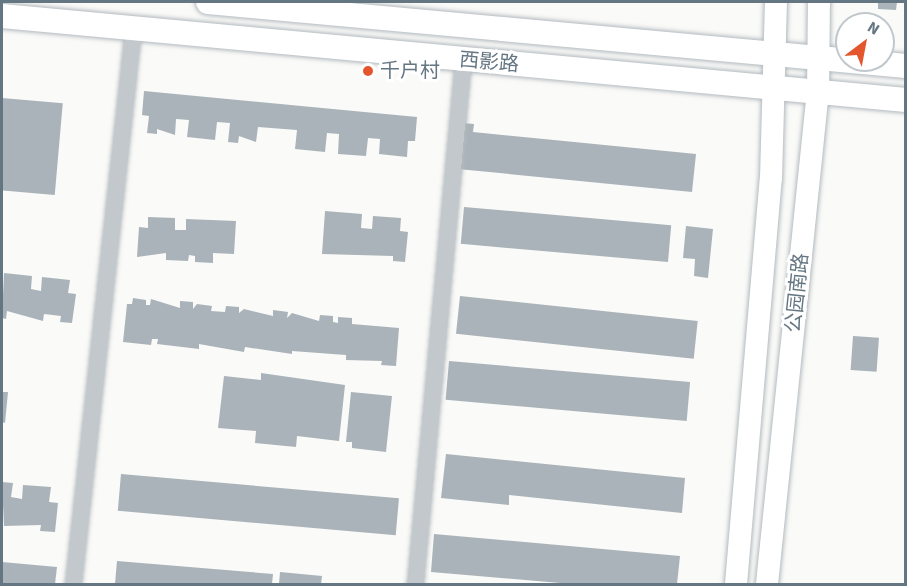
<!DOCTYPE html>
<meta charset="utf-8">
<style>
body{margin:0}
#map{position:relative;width:907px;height:586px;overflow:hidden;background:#fafaf8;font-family:"Source Sans 3","Noto Sans SC",sans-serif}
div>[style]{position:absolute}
.building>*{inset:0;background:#aab3b9;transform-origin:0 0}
.roads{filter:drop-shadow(0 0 2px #b3babf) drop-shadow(0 0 2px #b3babf)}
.minor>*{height:15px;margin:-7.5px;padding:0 7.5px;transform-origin:7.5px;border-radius:7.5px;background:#c3c8cc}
.secondary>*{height:22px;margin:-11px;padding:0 11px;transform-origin:11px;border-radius:11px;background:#fff}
.primary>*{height:24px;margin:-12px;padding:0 12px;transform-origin:12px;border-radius:12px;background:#fff}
.dots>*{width:16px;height:16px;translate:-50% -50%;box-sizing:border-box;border:3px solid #fff;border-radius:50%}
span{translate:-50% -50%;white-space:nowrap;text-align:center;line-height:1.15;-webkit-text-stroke:6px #fff;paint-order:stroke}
.street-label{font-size:20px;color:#657683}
.poi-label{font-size:20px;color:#657683}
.left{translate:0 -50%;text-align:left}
.frame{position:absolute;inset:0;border:3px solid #657683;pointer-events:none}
.north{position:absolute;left:835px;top:12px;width:60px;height:60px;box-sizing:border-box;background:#fff;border:2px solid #c1c8cd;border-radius:50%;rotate:32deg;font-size:16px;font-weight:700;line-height:24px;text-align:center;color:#657683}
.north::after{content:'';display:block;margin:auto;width:21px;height:27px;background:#e4572e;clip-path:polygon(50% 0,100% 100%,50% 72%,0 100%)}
</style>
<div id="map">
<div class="building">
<i style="clip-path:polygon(878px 2px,897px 2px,896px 10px,878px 9px)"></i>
<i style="clip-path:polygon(144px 91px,417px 117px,415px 141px,408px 141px,407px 157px,379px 154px,380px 139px,368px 138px,366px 156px,338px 154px,339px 134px,327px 133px,325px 152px,295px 149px,297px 130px,258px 127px,256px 142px,239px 136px,238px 143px,228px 142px,230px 123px,217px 122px,215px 140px,187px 137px,189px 120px,176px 119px,175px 135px,157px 129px,157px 134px,147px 133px,149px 116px,142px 115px)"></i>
<i style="left:2px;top:98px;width:61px;height:92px;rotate:5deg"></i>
<i style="clip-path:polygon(462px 123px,474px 124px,473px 132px,696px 154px,692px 192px,458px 169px)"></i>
<i style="left:464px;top:207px;width:208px;height:37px;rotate:5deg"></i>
<i style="clip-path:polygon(325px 211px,362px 214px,361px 228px,372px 229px,373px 216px,401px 218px,400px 231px,408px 232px,405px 262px,393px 261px,393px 256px,322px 254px)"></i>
<i style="clip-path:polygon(148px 217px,175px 218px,175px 230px,186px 230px,186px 219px,236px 221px,234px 254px,213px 253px,213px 263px,195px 262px,195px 256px,189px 255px,188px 261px,166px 260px,166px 253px,137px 257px,139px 227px,148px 228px)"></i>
<i style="clip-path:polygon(686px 226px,713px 229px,708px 278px,694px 276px,695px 259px,683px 258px)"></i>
<i style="clip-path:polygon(4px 273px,32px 276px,31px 289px,41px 291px,42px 277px,70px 280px,68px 293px,76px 294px,72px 323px,60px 322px,61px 316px,44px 314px,43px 321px,7px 311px,6px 319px,2px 318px)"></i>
<i style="left:460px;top:296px;width:239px;height:38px;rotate:6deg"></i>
<i style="clip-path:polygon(133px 298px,146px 300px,146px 305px,150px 305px,151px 299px,180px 308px,180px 301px,193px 302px,193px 309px,197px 304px,212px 306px,211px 311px,225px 312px,226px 306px,239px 307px,239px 313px,244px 309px,273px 316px,273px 310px,288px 312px,287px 318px,292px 313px,319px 321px,320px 315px,333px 316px,333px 322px,338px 323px,338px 317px,352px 318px,352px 324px,399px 328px,396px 366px,381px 365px,382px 361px,346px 360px,346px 355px,292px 351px,292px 354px,245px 347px,244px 352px,199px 344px,199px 349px,157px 344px,158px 339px,152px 339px,151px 345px,123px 342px,127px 304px,132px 304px)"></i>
<i style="left:853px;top:336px;width:26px;height:34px;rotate:4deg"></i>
<i style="left:449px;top:361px;width:242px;height:39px;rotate:5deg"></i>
<i style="clip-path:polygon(261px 373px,345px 385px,339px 441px,297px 436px,296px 447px,255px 443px,256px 431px,218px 428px,224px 376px,261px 380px)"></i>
<i style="clip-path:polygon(2px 392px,8px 392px,5px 423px,2px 422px)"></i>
<i style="clip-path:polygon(351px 392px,392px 396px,386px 452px,352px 448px,352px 442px,346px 442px)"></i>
<i style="clip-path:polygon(446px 454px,685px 478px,682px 513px,509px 495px,509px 505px,441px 498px)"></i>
<i style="left:121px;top:474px;width:279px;height:37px;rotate:5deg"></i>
<i style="clip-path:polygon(2px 482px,13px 483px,11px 497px,22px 499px,23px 485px,51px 487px,49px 502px,58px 503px,55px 532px,40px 531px,41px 525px,4px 526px)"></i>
<i style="clip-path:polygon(434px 534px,680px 556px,677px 584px,572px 584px,431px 572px)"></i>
<i style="clip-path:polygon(117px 561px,273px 574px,272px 584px,115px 584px)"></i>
<i style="clip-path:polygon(2px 562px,57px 567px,55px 584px,2px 584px)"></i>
<i style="clip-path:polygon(280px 572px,322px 576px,321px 584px,279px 584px)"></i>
</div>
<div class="roads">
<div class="minor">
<i style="left:73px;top:584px;width:558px;rotate:-83.83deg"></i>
<i style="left:415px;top:584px;width:526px;rotate:-84.77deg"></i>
</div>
<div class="secondary">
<i style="left:736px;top:584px;width:407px;rotate:-85.1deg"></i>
<i style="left:771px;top:179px;width:177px;rotate:-88.4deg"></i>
<i style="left:767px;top:584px;width:494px;rotate:-84.1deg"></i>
<i style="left:818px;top:93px;width:91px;rotate:-89.4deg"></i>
</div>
<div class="primary">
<i style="left:208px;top:2px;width:701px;rotate:5.24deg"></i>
<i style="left:2px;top:16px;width:908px;rotate:5.31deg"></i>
</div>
</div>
<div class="dots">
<i style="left:368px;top:71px;background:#e4572e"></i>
</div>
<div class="street-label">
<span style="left:489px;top:63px;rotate:5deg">西影路</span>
<span style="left:798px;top:293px;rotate:-84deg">公园南路</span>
</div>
<div class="poi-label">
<span class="left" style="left:380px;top:71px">千户村</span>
</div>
<div class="frame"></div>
<div class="north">N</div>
</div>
